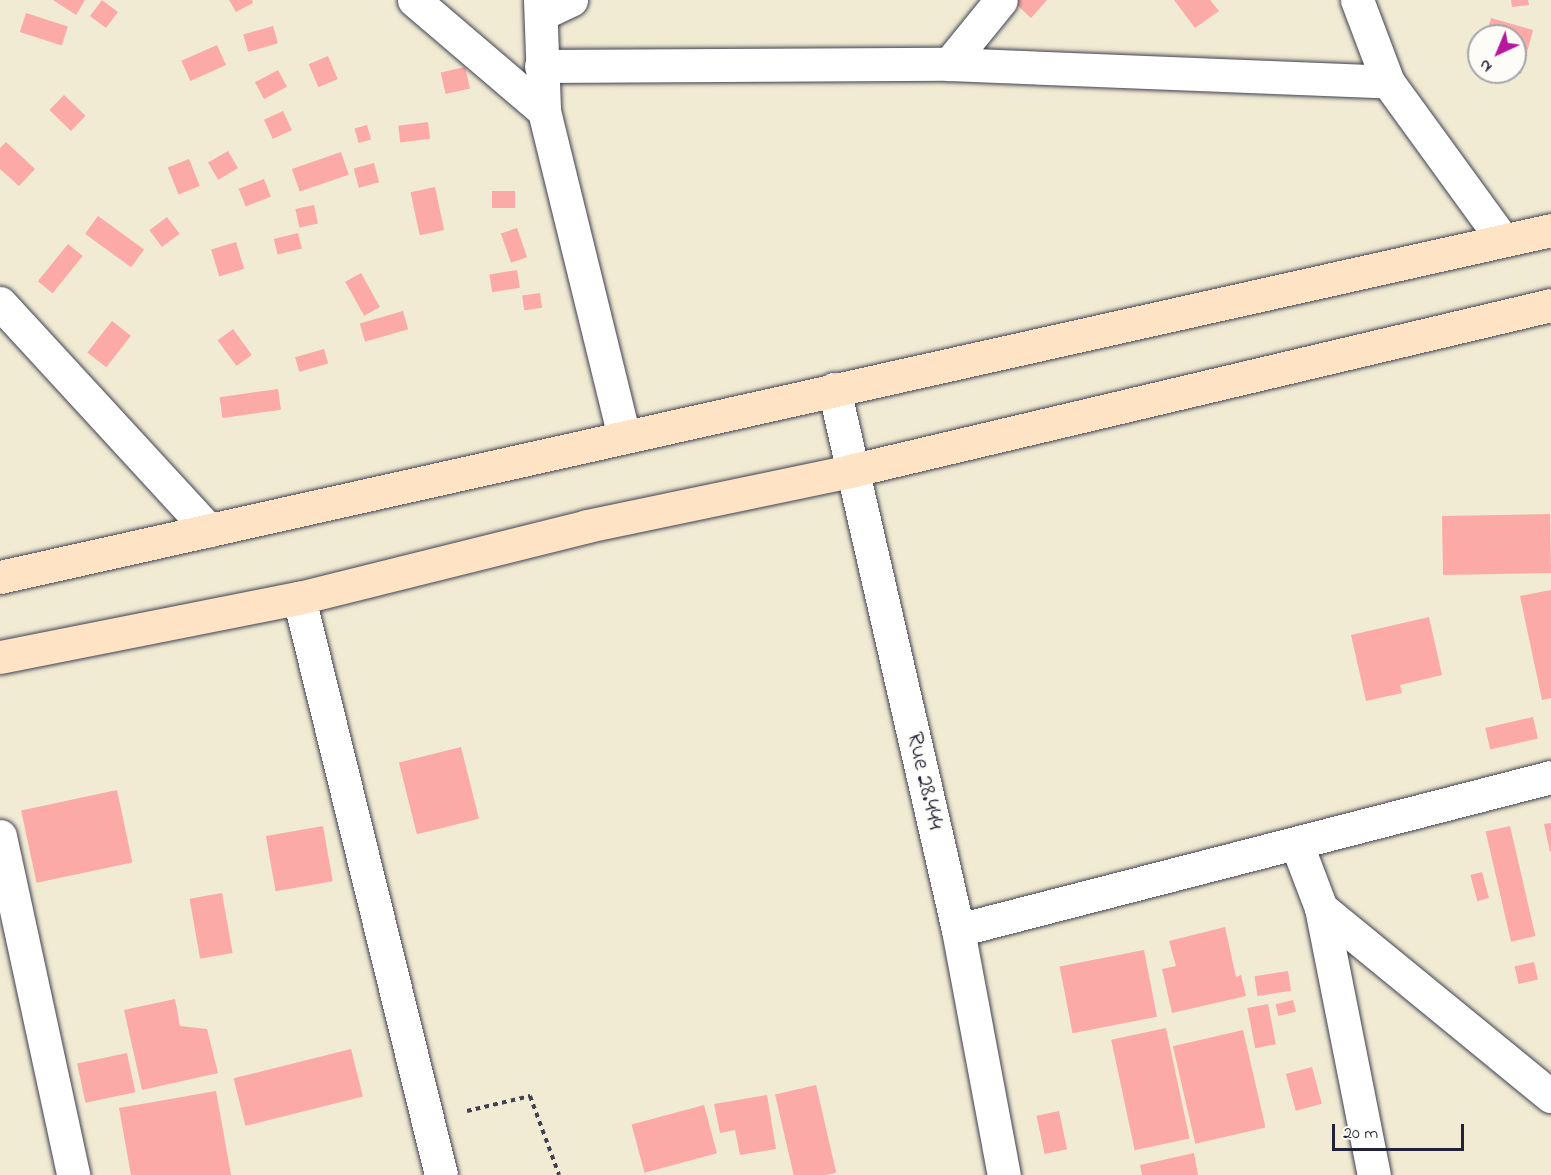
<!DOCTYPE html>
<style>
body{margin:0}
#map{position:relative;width:1551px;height:1175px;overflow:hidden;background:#f1ebd3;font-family:"Indie Flower",sans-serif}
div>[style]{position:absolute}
.building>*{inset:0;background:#fcaaa8;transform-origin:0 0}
.path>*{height:4px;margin-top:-2px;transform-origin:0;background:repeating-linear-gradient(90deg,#414052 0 4.5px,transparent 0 9px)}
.roads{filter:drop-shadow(0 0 2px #414052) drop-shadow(0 0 2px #414052)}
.minor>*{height:33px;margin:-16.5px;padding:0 16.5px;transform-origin:16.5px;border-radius:16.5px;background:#fff}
.secondary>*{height:33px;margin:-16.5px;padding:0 16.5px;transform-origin:16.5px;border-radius:16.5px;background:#fee4c5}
span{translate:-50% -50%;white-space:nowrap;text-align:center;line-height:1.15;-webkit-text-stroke:4.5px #fdfcf7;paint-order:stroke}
.street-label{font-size:24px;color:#22223b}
.north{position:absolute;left:1467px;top:24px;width:60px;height:60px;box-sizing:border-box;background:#fdfcf7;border:2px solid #a5a5ac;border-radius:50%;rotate:224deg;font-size:16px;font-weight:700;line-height:24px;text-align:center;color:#22223b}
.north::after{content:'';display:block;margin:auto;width:21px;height:27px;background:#b5179e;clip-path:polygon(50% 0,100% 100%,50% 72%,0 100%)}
.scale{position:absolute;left:1332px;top:1124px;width:132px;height:27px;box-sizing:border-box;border:3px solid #22223b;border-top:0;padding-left:8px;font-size:18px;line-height:21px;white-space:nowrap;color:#22223b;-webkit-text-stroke:4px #fdfcf7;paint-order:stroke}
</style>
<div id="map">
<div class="building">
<i style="clip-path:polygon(53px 0,85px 0,76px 15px)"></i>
<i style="left:102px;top:0;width:20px;height:20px;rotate:37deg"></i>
<i style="clip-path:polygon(229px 0,252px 0,253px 3px,236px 12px)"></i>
<i style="clip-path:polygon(1018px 0,1047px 0,1031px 18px,1015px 3px)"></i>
<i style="clip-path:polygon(1174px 0,1210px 0,1219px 11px,1195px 28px)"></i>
<i style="clip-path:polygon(1511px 0,1528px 0,1529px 5px,1512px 7px)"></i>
<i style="left:26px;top:13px;width:44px;height:20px;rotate:18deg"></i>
<i style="clip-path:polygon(1491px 18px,1533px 30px,1521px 74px,1515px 72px,1515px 36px,1486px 36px)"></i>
<i style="left:273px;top:26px;width:18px;height:31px;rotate:74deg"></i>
<i style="left:217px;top:45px;width:22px;height:39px;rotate:66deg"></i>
<i style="left:328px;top:56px;width:25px;height:21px;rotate:67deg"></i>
<i style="left:465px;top:67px;width:22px;height:25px;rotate:77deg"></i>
<i style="left:278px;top:70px;width:19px;height:26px;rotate:62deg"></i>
<i style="left:64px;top:95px;width:30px;height:21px;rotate:44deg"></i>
<i style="left:283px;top:111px;width:21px;height:21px;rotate:65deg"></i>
<i style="left:428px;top:122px;width:17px;height:30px;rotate:83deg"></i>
<i style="left:367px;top:125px;width:15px;height:13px;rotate:74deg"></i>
<i style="clip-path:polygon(6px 142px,35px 169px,19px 186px,0 169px,0 148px)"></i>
<i style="left:228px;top:151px;width:20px;height:23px;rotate:60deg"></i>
<i style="left:341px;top:152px;width:24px;height:52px;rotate:71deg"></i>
<i style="left:189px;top:159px;width:29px;height:23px;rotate:68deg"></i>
<i style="left:374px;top:163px;width:20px;height:21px;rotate:75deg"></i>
<i style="left:264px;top:179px;width:19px;height:27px;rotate:69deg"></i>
<i style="left:435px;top:187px;width:44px;height:25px;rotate:78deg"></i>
<i style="left:515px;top:191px;width:17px;height:23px;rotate:90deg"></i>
<i style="left:314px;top:205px;width:19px;height:19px;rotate:78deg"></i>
<i style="left:98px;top:216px;width:57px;height:22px;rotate:36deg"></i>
<i style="left:167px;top:217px;width:21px;height:22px;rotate:53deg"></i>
<i style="left:517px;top:228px;width:31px;height:17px;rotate:71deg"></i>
<i style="left:298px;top:233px;width:16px;height:25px;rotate:76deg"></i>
<i style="left:236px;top:242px;width:28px;height:26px;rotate:73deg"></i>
<i style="left:68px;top:244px;width:19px;height:48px;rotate:39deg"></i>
<i style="left:517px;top:270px;width:18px;height:28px;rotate:81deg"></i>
<i style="left:361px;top:273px;width:39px;height:18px;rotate:61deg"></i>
<i style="left:540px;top:293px;width:15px;height:18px;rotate:82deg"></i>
<i style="left:403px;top:311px;width:19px;height:45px;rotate:74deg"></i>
<i style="left:112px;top:321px;width:24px;height:40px;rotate:38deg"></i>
<i style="left:233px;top:329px;width:32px;height:19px;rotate:54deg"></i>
<i style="left:324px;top:349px;width:15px;height:30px;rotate:74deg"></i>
<i style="left:278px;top:389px;width:21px;height:59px;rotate:82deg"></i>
<i style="left:1550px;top:514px;width:59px;height:108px;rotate:89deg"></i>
<i style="clip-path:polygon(1551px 590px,1551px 698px,1542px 700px,1520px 596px)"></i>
<i style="clip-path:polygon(1429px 617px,1442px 675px,1400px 685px,1402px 693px,1366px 701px,1351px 635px)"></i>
<i style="left:1533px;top:717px;width:22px;height:49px;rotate:77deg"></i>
<i style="left:461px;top:747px;width:74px;height:64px;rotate:76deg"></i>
<i style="left:117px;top:790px;width:74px;height:98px;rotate:78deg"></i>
<i style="clip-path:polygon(1551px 823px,1551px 851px,1550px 852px,1544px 824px)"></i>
<i style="left:323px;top:826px;width:56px;height:58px;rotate:80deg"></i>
<i style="left:1510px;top:826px;width:113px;height:25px;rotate:77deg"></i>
<i style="left:1482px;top:872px;width:27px;height:12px;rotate:75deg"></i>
<i style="left:222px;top:893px;width:61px;height:33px;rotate:80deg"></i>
<i style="clip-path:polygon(1225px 927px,1236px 977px,1241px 975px,1246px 996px,1172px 1013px,1162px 969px,1176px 966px,1169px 941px)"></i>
<i style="left:1144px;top:950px;width:68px;height:86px;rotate:79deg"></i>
<i style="left:1534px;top:962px;width:18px;height:20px;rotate:77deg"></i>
<i style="left:1288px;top:971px;width:20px;height:34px;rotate:81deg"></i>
<i style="clip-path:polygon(175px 999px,180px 1026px,207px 1029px,218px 1073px,142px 1090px,124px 1010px)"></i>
<i style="left:1293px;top:1000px;width:12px;height:18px;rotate:76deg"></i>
<i style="left:1268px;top:1004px;width:41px;height:21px;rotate:79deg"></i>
<i style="left:1166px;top:1028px;width:113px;height:56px;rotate:78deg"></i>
<i style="left:1243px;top:1030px;width:100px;height:72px;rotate:77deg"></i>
<i style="left:351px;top:1049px;width:49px;height:121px;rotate:76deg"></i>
<i style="left:127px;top:1053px;width:40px;height:51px;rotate:78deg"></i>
<i style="left:1312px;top:1067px;width:38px;height:27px;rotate:75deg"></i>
<i style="left:816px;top:1085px;width:90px;height:42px;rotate:77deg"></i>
<i style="clip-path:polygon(216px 1091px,231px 1175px,131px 1175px,119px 1108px)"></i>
<i style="clip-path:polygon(767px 1095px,776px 1149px,740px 1155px,735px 1130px,720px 1133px,714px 1104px)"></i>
<i style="left:704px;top:1105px;width:50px;height:75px;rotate:75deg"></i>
<i style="left:1059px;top:1111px;width:39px;height:23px;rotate:78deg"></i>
<i style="clip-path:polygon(1194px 1153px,1198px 1175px,1142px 1175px,1140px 1165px)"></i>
</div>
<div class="path">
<i style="left:467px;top:1111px;width:65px;rotate:-13.4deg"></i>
<i style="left:530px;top:1096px;width:84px;rotate:69.8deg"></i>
</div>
<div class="roads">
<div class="minor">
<i style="left:414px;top:0;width:171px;rotate:40.5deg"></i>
<i style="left:540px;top:0;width:111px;rotate:87.9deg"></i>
<i style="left:544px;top:111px;width:335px;rotate:76.2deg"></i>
<i style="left:1357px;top:0;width:88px;rotate:69.3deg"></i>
<i style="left:543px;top:13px;width:31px;rotate:-25deg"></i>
<i style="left:949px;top:64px;width:82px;rotate:-50.9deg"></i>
<i style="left:541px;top:66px;width:408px;rotate:-0.3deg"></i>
<i style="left:949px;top:64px;width:439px;rotate:2.3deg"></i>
<i style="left:1388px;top:82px;width:195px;rotate:54deg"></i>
<i style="left:0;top:303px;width:309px;rotate:47.4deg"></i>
<i style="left:834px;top:389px;width:555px;rotate:77.09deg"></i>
<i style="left:958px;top:930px;width:249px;rotate:79.4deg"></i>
<i style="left:299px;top:598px;width:594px;rotate:76.17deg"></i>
<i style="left:0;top:836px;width:347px;rotate:77.8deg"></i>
<i style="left:1297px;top:845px;width:67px;rotate:69.1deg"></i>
<i style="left:1321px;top:908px;width:272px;rotate:78.8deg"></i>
<i style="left:1321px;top:908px;width:297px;rotate:39.3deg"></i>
<i style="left:958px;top:930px;width:612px;rotate:-14.47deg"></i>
</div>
<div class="secondary">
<i style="left:0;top:577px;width:1589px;rotate:-12.61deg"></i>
<i style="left:0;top:657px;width:305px;rotate:-11.2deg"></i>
<i style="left:299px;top:598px;width:297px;rotate:-14deg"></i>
<i style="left:587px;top:526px;width:273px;rotate:-11.8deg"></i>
<i style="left:854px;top:470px;width:716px;rotate:-13.32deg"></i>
</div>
</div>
<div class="street-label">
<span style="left:924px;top:781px;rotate:77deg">Rue 28.444</span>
</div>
<div class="north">N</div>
<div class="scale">20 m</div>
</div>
